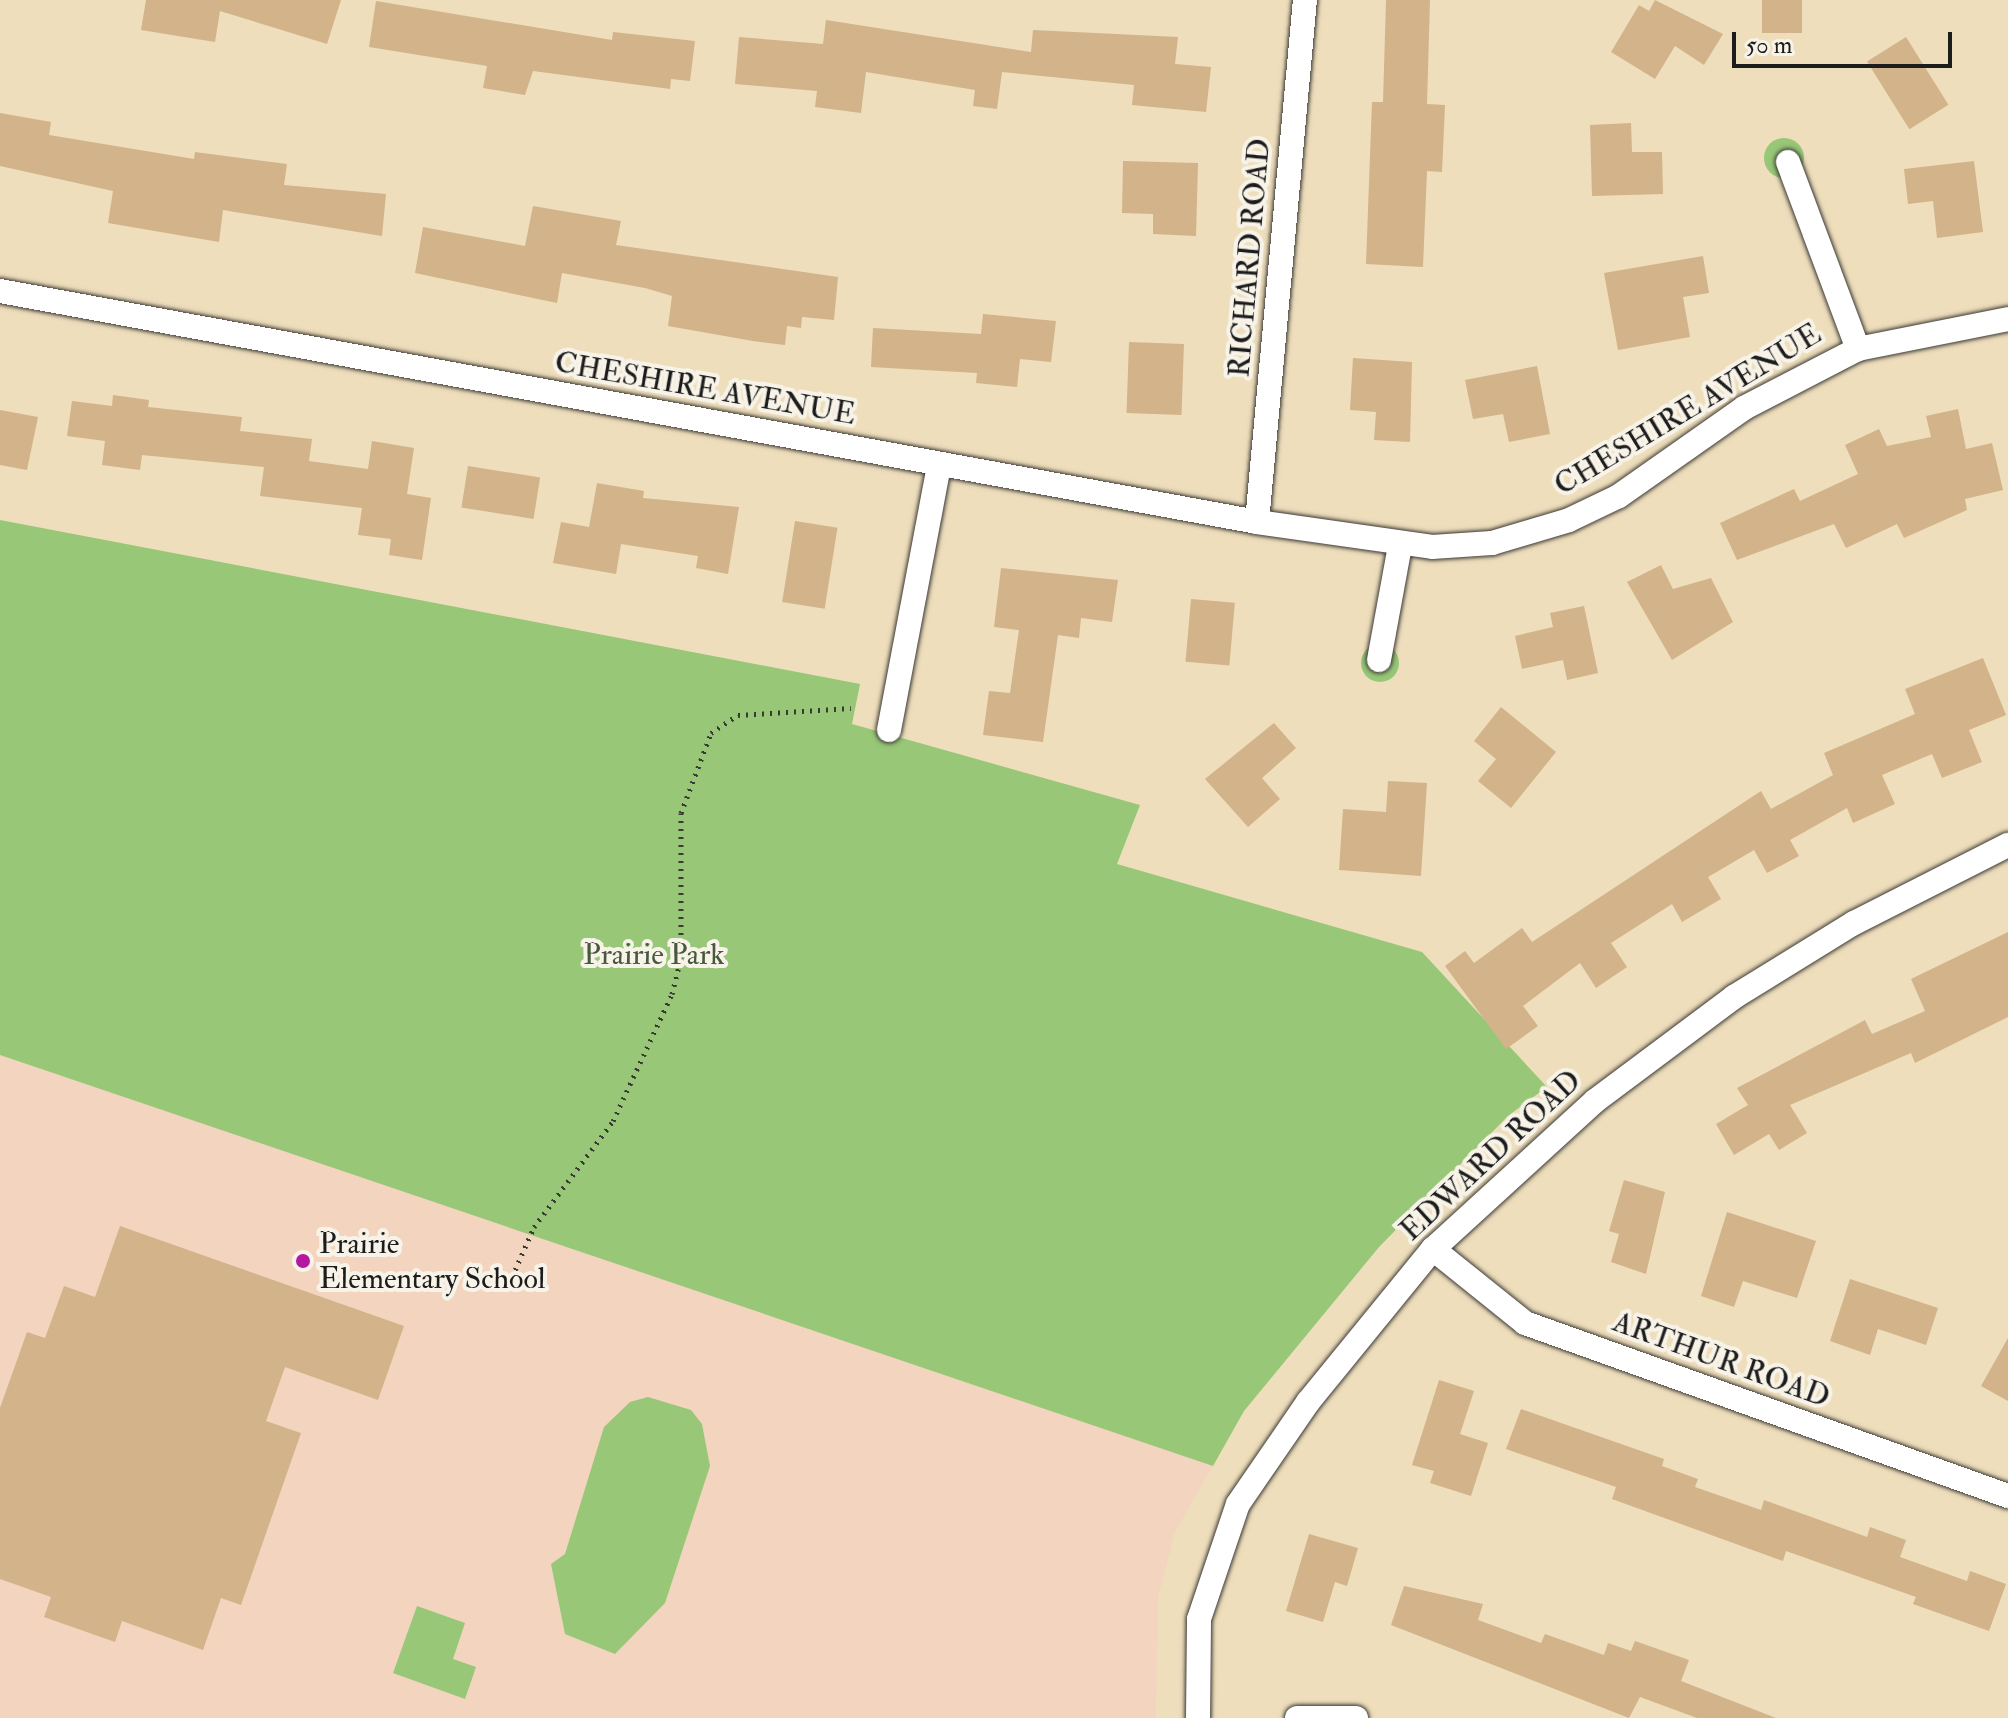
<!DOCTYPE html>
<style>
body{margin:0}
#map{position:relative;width:2008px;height:1718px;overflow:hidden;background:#eedebc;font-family:"IM FELL Double Pica",serif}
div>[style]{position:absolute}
.built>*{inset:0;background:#f3d4bf}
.green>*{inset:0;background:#97c777}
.round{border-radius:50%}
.building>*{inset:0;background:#d2b38a;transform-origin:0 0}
.path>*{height:5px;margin-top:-2.5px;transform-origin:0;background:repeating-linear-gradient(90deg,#3c3934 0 2px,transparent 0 8px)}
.roads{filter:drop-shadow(0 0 2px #3c3934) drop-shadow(0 0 2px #3c3934)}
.street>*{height:24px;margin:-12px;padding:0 12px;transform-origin:12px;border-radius:12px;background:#fff}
.dots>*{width:22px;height:22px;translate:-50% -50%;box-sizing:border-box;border:4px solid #f7f3e8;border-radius:50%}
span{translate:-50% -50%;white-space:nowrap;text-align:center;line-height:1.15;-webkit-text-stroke:8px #f7f3e8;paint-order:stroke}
.street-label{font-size:30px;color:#1c1c1c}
.park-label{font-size:30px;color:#47583c}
.poi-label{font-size:30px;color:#1c1c1c}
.left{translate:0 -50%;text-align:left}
.scale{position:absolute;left:1732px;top:32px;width:220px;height:36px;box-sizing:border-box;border:4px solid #1c1c1c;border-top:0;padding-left:10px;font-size:24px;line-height:28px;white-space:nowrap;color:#1c1c1c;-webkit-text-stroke:6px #f7f3e8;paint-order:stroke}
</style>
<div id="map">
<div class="built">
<i style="clip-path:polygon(0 1055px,1213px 1466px,1175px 1532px,1158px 1597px,1156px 1718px,0 1718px)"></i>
</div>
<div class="green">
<i class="round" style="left:1764px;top:138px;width:40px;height:40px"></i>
<i style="clip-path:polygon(0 520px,860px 684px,852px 724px,1140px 805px,1117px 864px,1422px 952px,1547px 1087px,1508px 1116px,1379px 1247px,1244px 1411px,1213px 1466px,0 1055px)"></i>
<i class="round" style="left:1361px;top:644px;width:38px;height:38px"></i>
<i style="clip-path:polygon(648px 1397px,691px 1410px,702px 1424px,710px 1466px,665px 1603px,615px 1654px,565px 1634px,551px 1564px,565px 1554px,604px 1427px,630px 1402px)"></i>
<i style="clip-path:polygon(417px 1606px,465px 1623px,453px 1659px,476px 1667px,465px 1699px,393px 1673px)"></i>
</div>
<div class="building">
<i style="clip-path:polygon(146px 0,341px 0,327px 44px,220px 11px,215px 42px,141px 30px)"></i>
<i style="clip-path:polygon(1386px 0,1430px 0,1427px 104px,1445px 105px,1442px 172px,1427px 171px,1423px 267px,1366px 264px,1372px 102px,1383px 102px)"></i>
<i style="clip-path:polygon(1655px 0,1723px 34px,1704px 65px,1675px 46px,1655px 79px,1611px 52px,1639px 5px,1649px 11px)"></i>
<i style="left:1762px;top:0;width:40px;height:33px"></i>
<i style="clip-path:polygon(376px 1px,612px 40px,613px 32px,695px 41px,690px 81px,671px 79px,670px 89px,533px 71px,525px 95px,483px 88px,487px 66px,369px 47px)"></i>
<i style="clip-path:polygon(826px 20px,1031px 52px,1033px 30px,1178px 37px,1175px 64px,1211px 67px,1206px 112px,1132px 105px,1134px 85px,1002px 72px,997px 109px,973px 106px,975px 90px,866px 72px,861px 113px,815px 107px,817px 91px,735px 84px,739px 37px,823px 44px)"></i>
<i style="left:1906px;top:37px;width:80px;height:46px;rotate:58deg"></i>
<i style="clip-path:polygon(0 113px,51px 122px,49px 135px,194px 159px,195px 152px,287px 164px,284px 185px,386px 194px,382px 236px,223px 210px,219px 242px,108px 223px,113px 191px,0 166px)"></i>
<i style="clip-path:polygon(1631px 123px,1632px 152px,1662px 152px,1663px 194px,1592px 196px,1590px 125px)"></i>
<i style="clip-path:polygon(1123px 161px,1198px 163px,1196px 236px,1153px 234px,1153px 214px,1122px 213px)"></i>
<i style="clip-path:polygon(1974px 161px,1983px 232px,1937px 238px,1933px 201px,1908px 204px,1904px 169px)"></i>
<i style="clip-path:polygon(533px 206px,621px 221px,616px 245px,838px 277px,834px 320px,802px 317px,801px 328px,787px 326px,785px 345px,753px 341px,668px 326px,672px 296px,645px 288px,562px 273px,557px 303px,415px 273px,423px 227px,525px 246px)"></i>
<i style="clip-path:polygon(1703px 256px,1709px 293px,1683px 297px,1690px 337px,1618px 350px,1604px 273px)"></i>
<i style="clip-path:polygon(983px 314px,1056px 321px,1051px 362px,1020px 359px,1017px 387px,976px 383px,977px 373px,871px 367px,873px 328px,981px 334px)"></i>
<i style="left:1129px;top:342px;width:55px;height:71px;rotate:2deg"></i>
<i style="clip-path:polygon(1353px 358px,1412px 362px,1410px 442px,1374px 440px,1376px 412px,1350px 410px)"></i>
<i style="clip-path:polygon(1537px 366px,1550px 434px,1509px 442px,1503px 414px,1473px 419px,1465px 380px)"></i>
<i style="clip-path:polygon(113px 395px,149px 400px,148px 407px,242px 417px,240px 431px,312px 439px,309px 461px,368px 469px,372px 441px,414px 448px,407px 494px,431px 498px,422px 560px,389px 555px,391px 539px,358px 535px,362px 508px,260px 496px,264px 467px,142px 455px,140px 470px,102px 465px,105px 441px,67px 436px,72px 401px,112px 406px)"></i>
<i style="clip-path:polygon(1958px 409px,1966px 449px,1992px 443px,2003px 490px,1965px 499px,1967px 510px,1904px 538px,1897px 524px,1846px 548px,1834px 524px,1737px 560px,1720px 523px,1794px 489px,1800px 501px,1858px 474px,1845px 445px,1879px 429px,1887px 446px,1931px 437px,1926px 416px)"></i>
<i style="clip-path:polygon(0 410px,38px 417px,27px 470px,0 465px)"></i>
<i style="left:468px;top:466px;width:73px;height:42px;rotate:9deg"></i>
<i style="clip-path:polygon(597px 483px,644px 491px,643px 498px,739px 507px,728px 574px,696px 568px,698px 556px,621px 544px,616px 574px,553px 563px,561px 522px,589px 527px)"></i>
<i style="left:795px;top:521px;width:43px;height:82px;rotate:9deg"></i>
<i style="clip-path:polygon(1661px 565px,1673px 589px,1711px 578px,1733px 622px,1672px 660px,1627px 582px)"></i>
<i style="clip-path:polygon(1001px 568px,1118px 580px,1112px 622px,1081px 618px,1079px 638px,1058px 635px,1043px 742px,983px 735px,989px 691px,1010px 693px,1019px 630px,994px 627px)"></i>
<i style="left:1191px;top:599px;width:44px;height:63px;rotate:5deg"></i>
<i style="clip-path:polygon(1584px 606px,1598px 673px,1567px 680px,1563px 660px,1522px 669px,1515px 636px,1553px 627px,1550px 613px)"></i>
<i style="clip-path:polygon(1983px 658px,2006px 715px,1969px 730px,1982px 762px,1942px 778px,1932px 754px,1882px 775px,1895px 804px,1853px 823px,1847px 808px,1790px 840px,1799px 856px,1767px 873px,1754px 850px,1708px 877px,1721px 899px,1682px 922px,1672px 904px,1611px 943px,1627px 967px,1596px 988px,1580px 963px,1523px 1006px,1538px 1026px,1506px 1049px,1445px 966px,1465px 951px,1474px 963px,1522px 928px,1532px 942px,1761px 791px,1771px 809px,1833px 775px,1824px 753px,1915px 714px,1905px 689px)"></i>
<i style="clip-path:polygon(1501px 707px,1556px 752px,1511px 808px,1478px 781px,1496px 759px,1474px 741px)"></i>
<i style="clip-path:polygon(1274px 723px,1296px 748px,1262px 778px,1280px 799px,1248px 827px,1205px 779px)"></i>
<i style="clip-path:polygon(1388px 781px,1427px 783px,1421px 876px,1339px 870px,1343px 809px,1386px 812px)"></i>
<i style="clip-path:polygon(2008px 932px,2008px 1017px,1915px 1063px,1911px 1053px,1790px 1105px,1807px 1133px,1779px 1150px,1769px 1134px,1734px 1155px,1716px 1124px,1748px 1105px,1737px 1088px,1865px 1020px,1872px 1034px,1925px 1011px,1911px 979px)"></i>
<i style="clip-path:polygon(1624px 1180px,1665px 1192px,1646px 1274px,1611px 1262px,1619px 1234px,1609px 1231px)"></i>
<i style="clip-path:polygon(1727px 1212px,1816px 1241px,1797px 1298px,1743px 1281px,1734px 1307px,1701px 1296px)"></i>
<i style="clip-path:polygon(120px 1226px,404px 1326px,378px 1400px,285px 1367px,266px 1421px,301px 1433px,241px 1605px,221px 1598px,203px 1650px,122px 1621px,115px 1642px,44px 1617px,51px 1597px,0 1579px,0 1408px,27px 1332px,45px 1338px,64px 1286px,95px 1297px)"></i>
<i style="clip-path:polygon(1850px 1279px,1938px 1308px,1926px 1345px,1878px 1329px,1870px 1355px,1830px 1341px)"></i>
<i style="clip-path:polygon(2008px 1338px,2008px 1401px,1981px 1386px)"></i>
<i style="clip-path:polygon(1439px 1380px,1474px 1391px,1460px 1434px,1488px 1443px,1471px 1496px,1430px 1483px,1434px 1471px,1412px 1465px)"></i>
<i style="clip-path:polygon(1521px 1409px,1664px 1459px,1662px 1466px,1698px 1479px,1695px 1487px,1761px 1510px,1764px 1500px,1867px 1537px,1870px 1527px,1906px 1540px,1900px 1557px,1967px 1581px,1970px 1571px,2006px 1584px,1989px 1631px,1913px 1604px,1916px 1597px,1786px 1551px,1783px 1561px,1612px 1499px,1616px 1487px,1506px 1449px)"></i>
<i style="clip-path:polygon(1309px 1534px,1358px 1548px,1347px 1586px,1335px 1582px,1323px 1622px,1286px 1611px)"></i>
<i style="clip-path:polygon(1404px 1586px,1483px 1604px,1478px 1620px,1541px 1643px,1545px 1634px,1604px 1655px,1608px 1643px,1631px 1651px,1635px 1641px,1689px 1660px,1681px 1681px,1776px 1718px,1697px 1718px,1640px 1697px,1629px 1718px,1391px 1625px)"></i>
</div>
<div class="path">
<i style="left:512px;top:1277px;width:55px;rotate:-66.3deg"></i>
<i style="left:534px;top:1227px;width:132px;rotate:-53.3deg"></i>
<i style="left:613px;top:1121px;width:140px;rotate:-65.1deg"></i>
<i style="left:672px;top:994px;width:37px;rotate:-76deg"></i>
<i style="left:681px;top:958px;width:145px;rotate:-90deg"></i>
<i style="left:681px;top:813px;width:85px;rotate:-69.4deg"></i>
<i style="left:711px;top:733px;width:32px;rotate:-34deg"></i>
<i style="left:738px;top:715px;width:113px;rotate:-3.5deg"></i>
</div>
<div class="roads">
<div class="street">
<i style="left:1788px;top:162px;width:200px;rotate:69.5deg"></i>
<i style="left:0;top:291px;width:1278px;rotate:10.41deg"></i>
<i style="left:1257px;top:522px;width:177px;rotate:8.1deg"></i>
<i style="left:1432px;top:547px;width:60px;rotate:-3.8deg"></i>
<i style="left:1492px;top:543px;width:80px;rotate:-16.6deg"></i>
<i style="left:1569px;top:520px;width:55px;rotate:-25.6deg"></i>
<i style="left:1619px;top:496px;width:153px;rotate:-35.1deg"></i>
<i style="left:1744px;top:408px;width:128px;rotate:-27.4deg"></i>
<i style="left:1858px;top:349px;width:153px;rotate:-11.3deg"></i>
<i style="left:1257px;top:522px;width:524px;rotate:-84.75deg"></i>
<i style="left:1379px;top:660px;width:116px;rotate:-79.6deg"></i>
<i style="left:889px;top:730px;width:270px;rotate:-79.3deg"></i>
<i style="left:1433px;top:1249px;width:118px;rotate:38.8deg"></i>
<i style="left:1525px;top:1323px;width:513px;rotate:19.71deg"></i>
<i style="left:1198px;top:1718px;width:99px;rotate:-89.4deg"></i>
<i style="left:1199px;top:1619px;width:121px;rotate:-71.3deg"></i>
<i style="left:1238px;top:1504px;width:124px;rotate:-55.5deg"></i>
<i style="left:1308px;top:1402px;width:198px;rotate:-50.8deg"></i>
<i style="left:1433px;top:1249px;width:219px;rotate:-42.4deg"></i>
<i style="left:1595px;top:1101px;width:174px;rotate:-36.8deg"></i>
<i style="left:1734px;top:997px;width:141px;rotate:-31.7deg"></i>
<i style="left:1854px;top:923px;width:173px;rotate:-26.9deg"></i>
<i style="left:1297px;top:1718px;width:59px"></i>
</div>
</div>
<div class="dots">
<i style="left:303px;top:1261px;background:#b5179e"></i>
</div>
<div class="street-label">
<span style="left:1250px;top:258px;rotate:-85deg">RICHARD ROAD</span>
<span style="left:705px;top:389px;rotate:10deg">CHESHIRE AVENUE</span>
<span style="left:1688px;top:410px;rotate:-31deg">CHESHIRE AVENUE</span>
<span style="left:1491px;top:1156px;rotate:-43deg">EDWARD ROAD</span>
<span style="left:1721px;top:1360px;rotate:20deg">ARTHUR ROAD</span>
</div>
<div class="park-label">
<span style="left:654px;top:955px">Prairie Park</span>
</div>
<div class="poi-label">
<span class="left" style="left:319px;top:1261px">Prairie<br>Elementary School</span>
</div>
<div class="scale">50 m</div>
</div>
